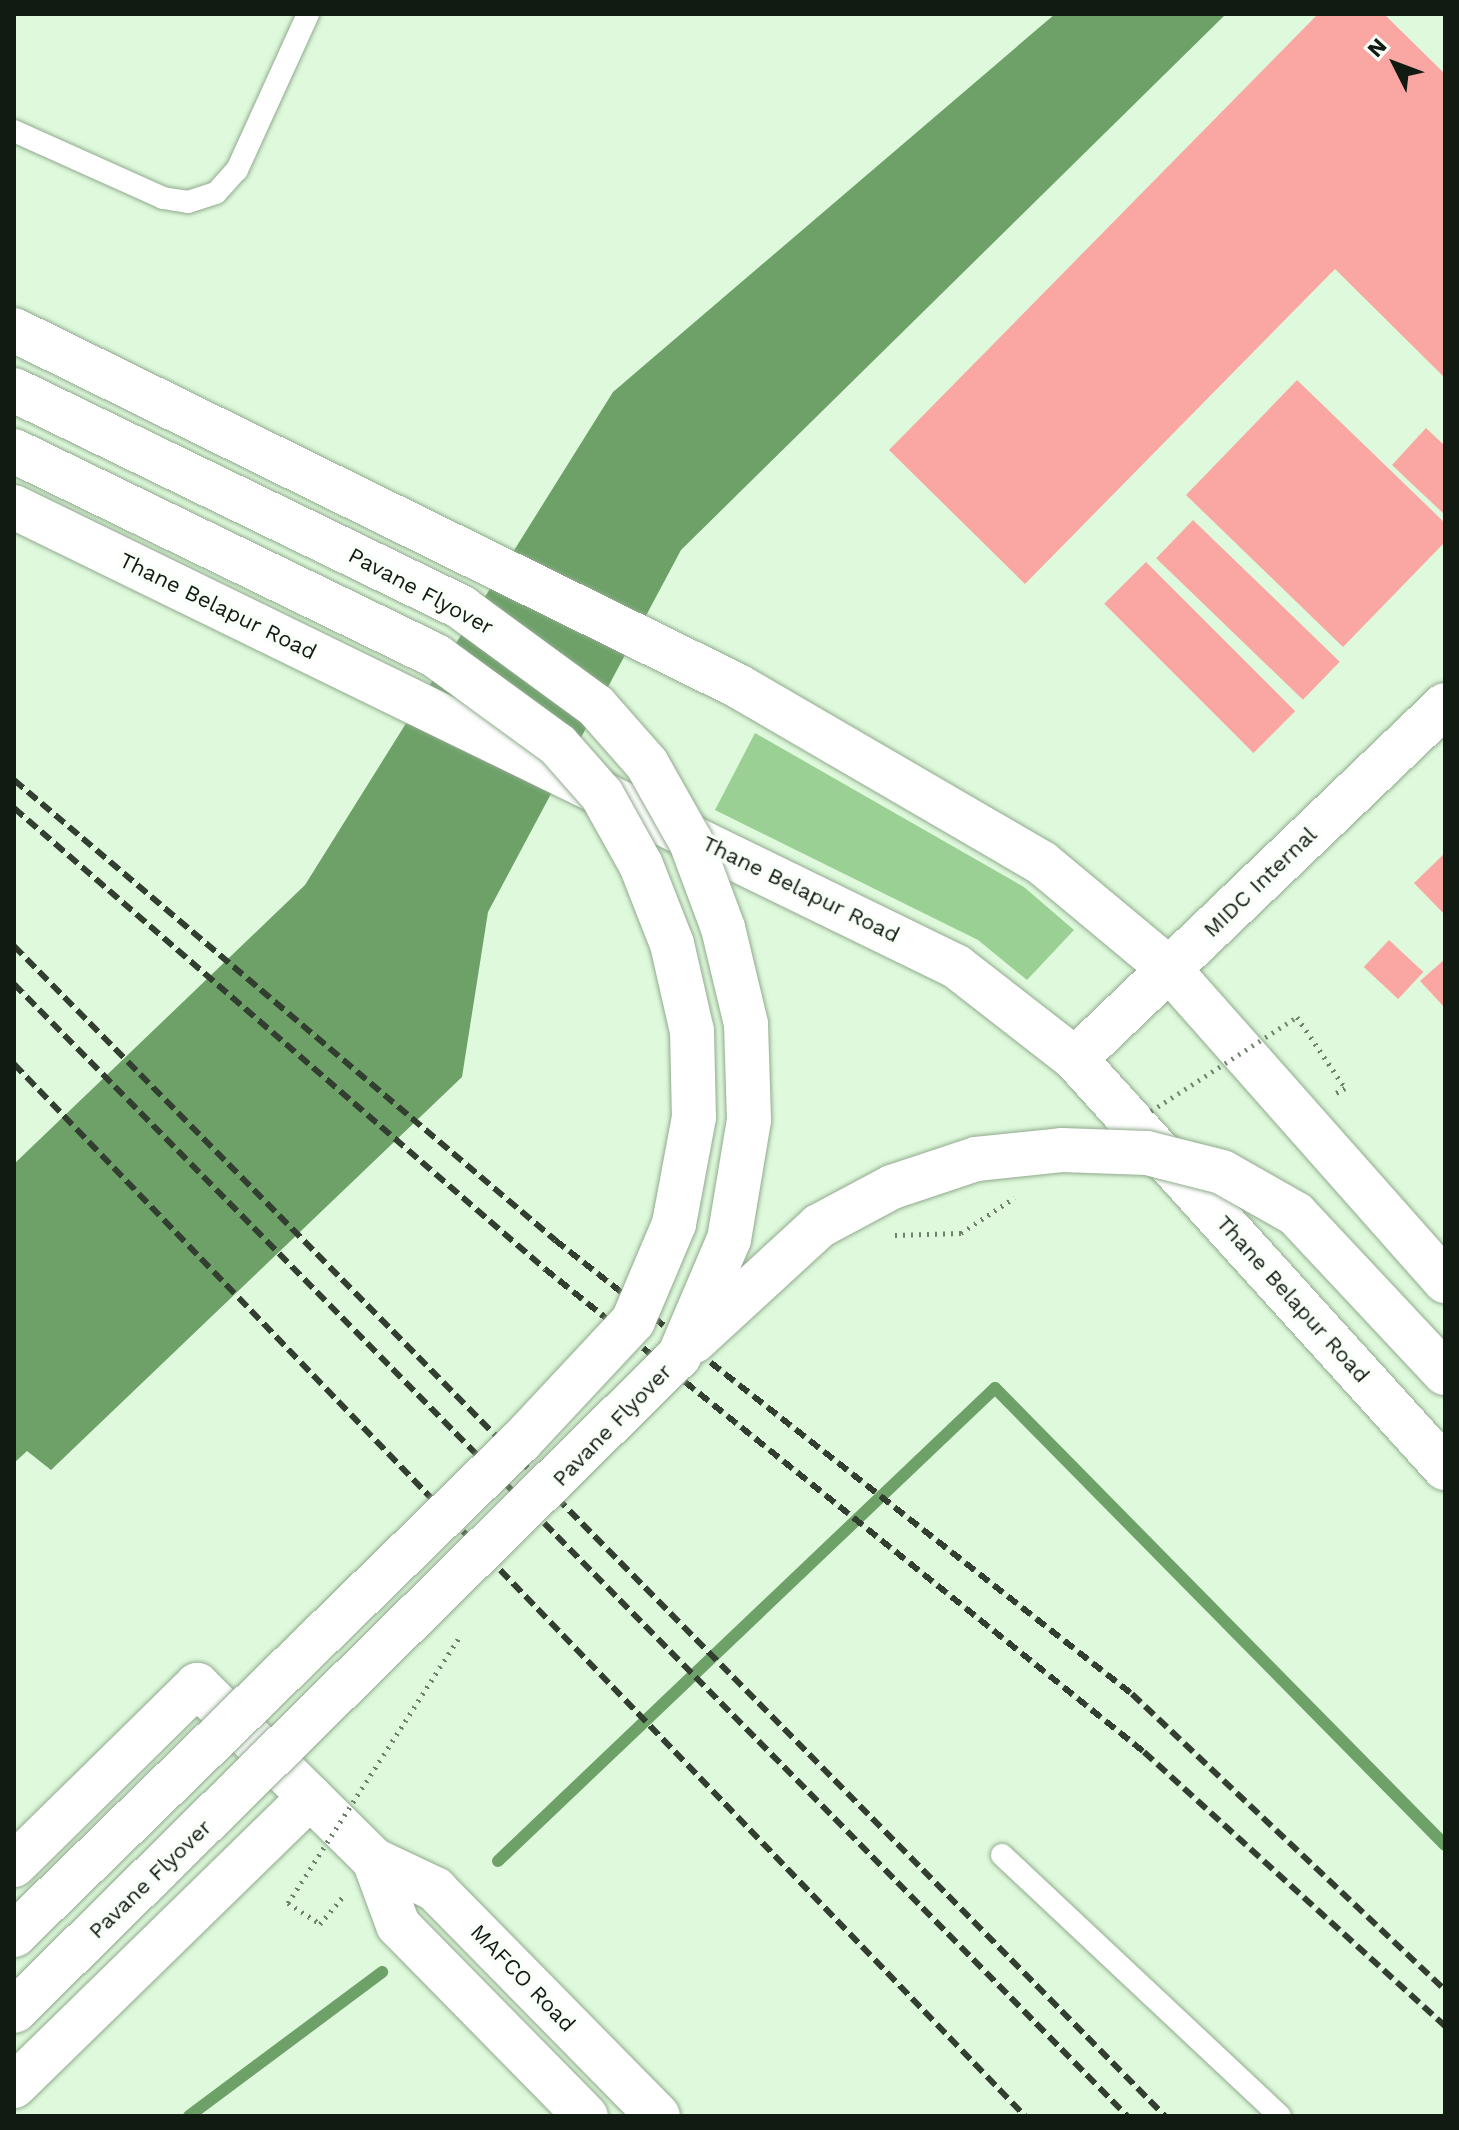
<!DOCTYPE html>
<style>
body{margin:0}
#map{position:relative;width:1459px;height:2130px;overflow:hidden;background:#def9db;font-family:"Work Sans",sans-serif}
div>[style]{position:absolute}
.green>*{inset:0;background:#9bd094}
.water>*{inset:0;background:#6da168}
.stream>*{height:12px;margin:-6px;padding:0 6px;transform-origin:6px;border-radius:6px;background:#6da168}
.building>*{inset:0;background:#faa7a4;transform-origin:0 0}
.path>*{height:5px;margin-top:-2.5px;transform-origin:0;background:repeating-linear-gradient(90deg,#6f806d 0 2px,transparent 0 8px)}
.roads{filter:drop-shadow(0 0 2px #91aa8e) drop-shadow(0 0 2px #91aa8e)}
.lane>*{height:22px;margin:-11px;padding:0 11px;transform-origin:11px;border-radius:11px;background:#fff}
.secondary>*{height:44px;margin:-22px;padding:0 22px;transform-origin:22px;border-radius:22px;background:#fff}
.primary>*{height:44px;margin:-22px;padding:0 22px;transform-origin:22px;border-radius:22px;background:#fff}
.rail>*{height:6px;margin-top:-3px;transform-origin:0;background:repeating-linear-gradient(90deg,#323e30 0 12px,transparent 0 18px)}
.path-bridge>*{height:5px;margin-top:-2.5px;transform-origin:0;background:repeating-linear-gradient(90deg,#6f806d 0 2px,transparent 0 8px)}
.bridges{filter:drop-shadow(0 0 2px #91aa8e) drop-shadow(0 0 2px #91aa8e)}
.primary-bridge>*{height:44px;margin:-22px;padding:0 22px;transform-origin:22px;border-radius:22px;background:#fff}
span{translate:-50% -50%;white-space:nowrap;text-align:center;line-height:1.15;-webkit-text-stroke:7px #f9fff9;paint-order:stroke}
.street-label{font-size:22px;color:#121b11}
.frame{position:absolute;inset:0;border:16px solid #121b11;pointer-events:none}
.north{position:absolute;left:1355px;top:24px;width:80px;height:80px;-webkit-text-stroke:6px #f9fff9;paint-order:stroke;rotate:312deg;font-size:22px;font-weight:700;line-height:32px;text-align:center;color:#121b11}
.north::after{content:'';display:block;margin:auto;width:28px;height:36px;background:#121b11;clip-path:polygon(50% 0,100% 100%,50% 72%,0 100%)}
</style>
<div id="map">
<div class="green">
<i style="clip-path:polygon(755px 733px,1024px 887px,1074px 930px,1027px 980px,978px 940px,715px 810px)"></i>
</div>
<div class="water">
<i style="clip-path:polygon(1055px 14px,1226px 14px,681px 550px,488px 912px,462px 1077px,51px 1470px,27px 1451px,14px 1463px,14px 1164px,305px 885px,613px 392px)"></i>
</div>
<div class="stream">
<i style="left:498px;top:1861px;width:686px;rotate:-43.58deg"></i>
<i style="left:995px;top:1388px;width:641px;rotate:45.44deg"></i>
<i style="left:189px;top:2116px;width:241px;rotate:-36.7deg"></i>
</div>
<div class="building">
<i style="clip-path:polygon(1318px 14px,1384px 14px,1445px 74px,1445px 378px,1335px 269px,1025px 584px,889px 450px)"></i>
<i style="clip-path:polygon(1297px 380px,1445px 523px,1445px 542px,1343px 647px,1186px 495px)"></i>
<i style="clip-path:polygon(1426px 428px,1445px 446px,1445px 515px,1392px 465px)"></i>
<i style="left:1193px;top:520px;width:204px;height:53px;rotate:44deg"></i>
<i style="left:1146px;top:562px;width:211px;height:59px;rotate:45deg"></i>
<i style="clip-path:polygon(1445px 853px,1445px 915px,1414px 883px)"></i>
<i style="left:1389px;top:940px;width:47px;height:37px;rotate:43deg"></i>
<i style="clip-path:polygon(1445px 959px,1445px 1008px,1420px 981px)"></i>
</div>
<div class="path">
<i style="left:1297px;top:1017px;width:86px;rotate:55.9deg"></i>
<i style="left:1345px;top:1088px;width:10px;rotate:151deg"></i>
<i style="left:288px;top:1903px;width:38px;rotate:33deg"></i>
<i style="left:320px;top:1924px;width:38px;rotate:-50deg"></i>
</div>
<div class="roads">
<div class="lane">
<i style="left:14px;top:131px;width:163px;rotate:24.2deg"></i>
<i style="left:163px;top:198px;width:25px;rotate:9deg"></i>
<i style="left:188px;top:202px;width:29px;rotate:-18deg"></i>
<i style="left:216px;top:193px;width:31px;rotate:-48deg"></i>
<i style="left:237px;top:170px;width:171px;rotate:-65.5deg"></i>
<i style="left:1002px;top:1855px;width:381px;rotate:43.2deg"></i>
</div>
<div class="secondary">
<i style="left:1075px;top:1059px;width:512px;rotate:-43.73deg"></i>
<i style="left:374px;top:1860px;width:69px;rotate:69.7deg"></i>
<i style="left:398px;top:1925px;width:268px;rotate:45.5deg"></i>
<i style="left:14px;top:1865px;width:257px;rotate:-44.5deg"></i>
<i style="left:197px;top:1685px;width:249px;rotate:44.7deg"></i>
<i style="left:374px;top:1860px;width:68px;rotate:25.4deg"></i>
<i style="left:435px;top:1889px;width:318px;rotate:45.5deg"></i>
<i style="left:14px;top:2086px;width:414px;rotate:-44.3deg"></i>
</div>
<div class="primary">
<i style="left:14px;top:330px;width:807px;rotate:26.18deg"></i>
<i style="left:738px;top:686px;width:352px;rotate:30.2deg"></i>
<i style="left:1042px;top:863px;width:165px;rotate:39.8deg"></i>
<i style="left:1169px;top:969px;width:417px;rotate:48.5deg"></i>
<i style="left:14px;top:507px;width:1049px;rotate:26deg"></i>
<i style="left:957px;top:967px;width:150px;rotate:37.9deg"></i>
<i style="left:1075px;top:1059px;width:552px;rotate:47.87deg"></i>
</div>
</div>
<div class="rail">
<i style="left:14px;top:780px;width:710px;rotate:40.37deg"></i>
<i style="left:555px;top:1240px;width:734px;rotate:38.2deg"></i>
<i style="left:1132px;top:1694px;width:431px;rotate:43.4deg"></i>
<i style="left:14px;top:808px;width:703px;rotate:40.96deg"></i>
<i style="left:545px;top:1269px;width:769px;rotate:38.88deg"></i>
<i style="left:1144px;top:1752px;width:407px;rotate:42.3deg"></i>
<i style="left:14px;top:946px;width:1641px;rotate:45.47deg"></i>
<i style="left:14px;top:984px;width:1588px;rotate:45.48deg"></i>
<i style="left:14px;top:1064px;width:1459px;rotate:46.14deg"></i>
</div>
<div class="path-bridge">
<i style="left:1151px;top:1111px;width:174px;rotate:-32.8deg"></i>
<i style="left:895px;top:1235px;width:66px;rotate:-1.7deg"></i>
<i style="left:961px;top:1233px;width:64px;rotate:-33.4deg"></i>
<i style="left:288px;top:1903px;width:319px;rotate:-57.2deg"></i>
</div>
<div class="bridges">
<div class="primary-bridge">
<i style="left:14px;top:390px;width:498px;rotate:25.9deg"></i>
<i style="left:462px;top:608px;width:166px;rotate:36.2deg"></i>
<i style="left:596px;top:706px;width:77px;rotate:48.7deg"></i>
<i style="left:647px;top:764px;width:90px;rotate:60.6deg"></i>
<i style="left:691px;top:842px;width:92px;rotate:69.6deg"></i>
<i style="left:723px;top:928px;width:99px;rotate:76.5deg"></i>
<i style="left:746px;top:1024px;width:96px;rotate:88.2deg"></i>
<i style="left:749px;top:1120px;width:121px;rotate:99.5deg"></i>
<i style="left:729px;top:1239px;width:127px;rotate:113.1deg"></i>
<i style="left:679px;top:1356px;width:933px;rotate:135.43deg"></i>
<i style="left:14px;top:451px;width:469px;rotate:25.9deg"></i>
<i style="left:436px;top:656px;width:151px;rotate:36.1deg"></i>
<i style="left:558px;top:745px;width:67px;rotate:48.7deg"></i>
<i style="left:602px;top:795px;width:80px;rotate:60.9deg"></i>
<i style="left:641px;top:865px;width:85px;rotate:68.6deg"></i>
<i style="left:672px;top:944px;width:89px;rotate:77.1deg"></i>
<i style="left:692px;top:1031px;width:86px;rotate:88.7deg"></i>
<i style="left:694px;top:1117px;width:109px;rotate:100.6deg"></i>
<i style="left:674px;top:1224px;width:105px;rotate:112.9deg"></i>
<i style="left:633px;top:1321px;width:164px;rotate:133deg"></i>
<i style="left:521px;top:1441px;width:708px;rotate:135.74deg"></i>
<i style="left:694px;top:1341px;width:170px;rotate:-42.6deg"></i>
<i style="left:819px;top:1226px;width:83px;rotate:-28.1deg"></i>
<i style="left:892px;top:1187px;width:89px;rotate:-18.4deg"></i>
<i style="left:976px;top:1159px;width:86px;rotate:-6deg"></i>
<i style="left:1062px;top:1150px;width:85px;rotate:2deg"></i>
<i style="left:1147px;top:1153px;width:77px;rotate:14.2deg"></i>
<i style="left:1222px;top:1172px;width:85px;rotate:29.6deg"></i>
<i style="left:1296px;top:1214px;width:218px;rotate:46.9deg"></i>
</div>
</div>
<div class="street-label">
<span style="left:421px;top:591px;rotate:28deg">Pavane Flyover</span>
<span style="left:218px;top:606px;rotate:26deg">Thane Belapur Road</span>
<span style="left:1260px;top:882px;rotate:-44deg">MIDC Internal</span>
<span style="left:801px;top:889px;rotate:26deg">Thane Belapur Road</span>
<span style="left:1293px;top:1299px;rotate:48deg">Thane Belapur Road</span>
<span style="left:612px;top:1425px;rotate:-46deg">Pavane Flyover</span>
<span style="left:150px;top:1879px;rotate:-44deg">Pavane Flyover</span>
<span style="left:523px;top:1978px;rotate:46deg">MAFCO Road</span>
</div>
<div class="frame"></div>
<div class="north">N</div>
</div>
